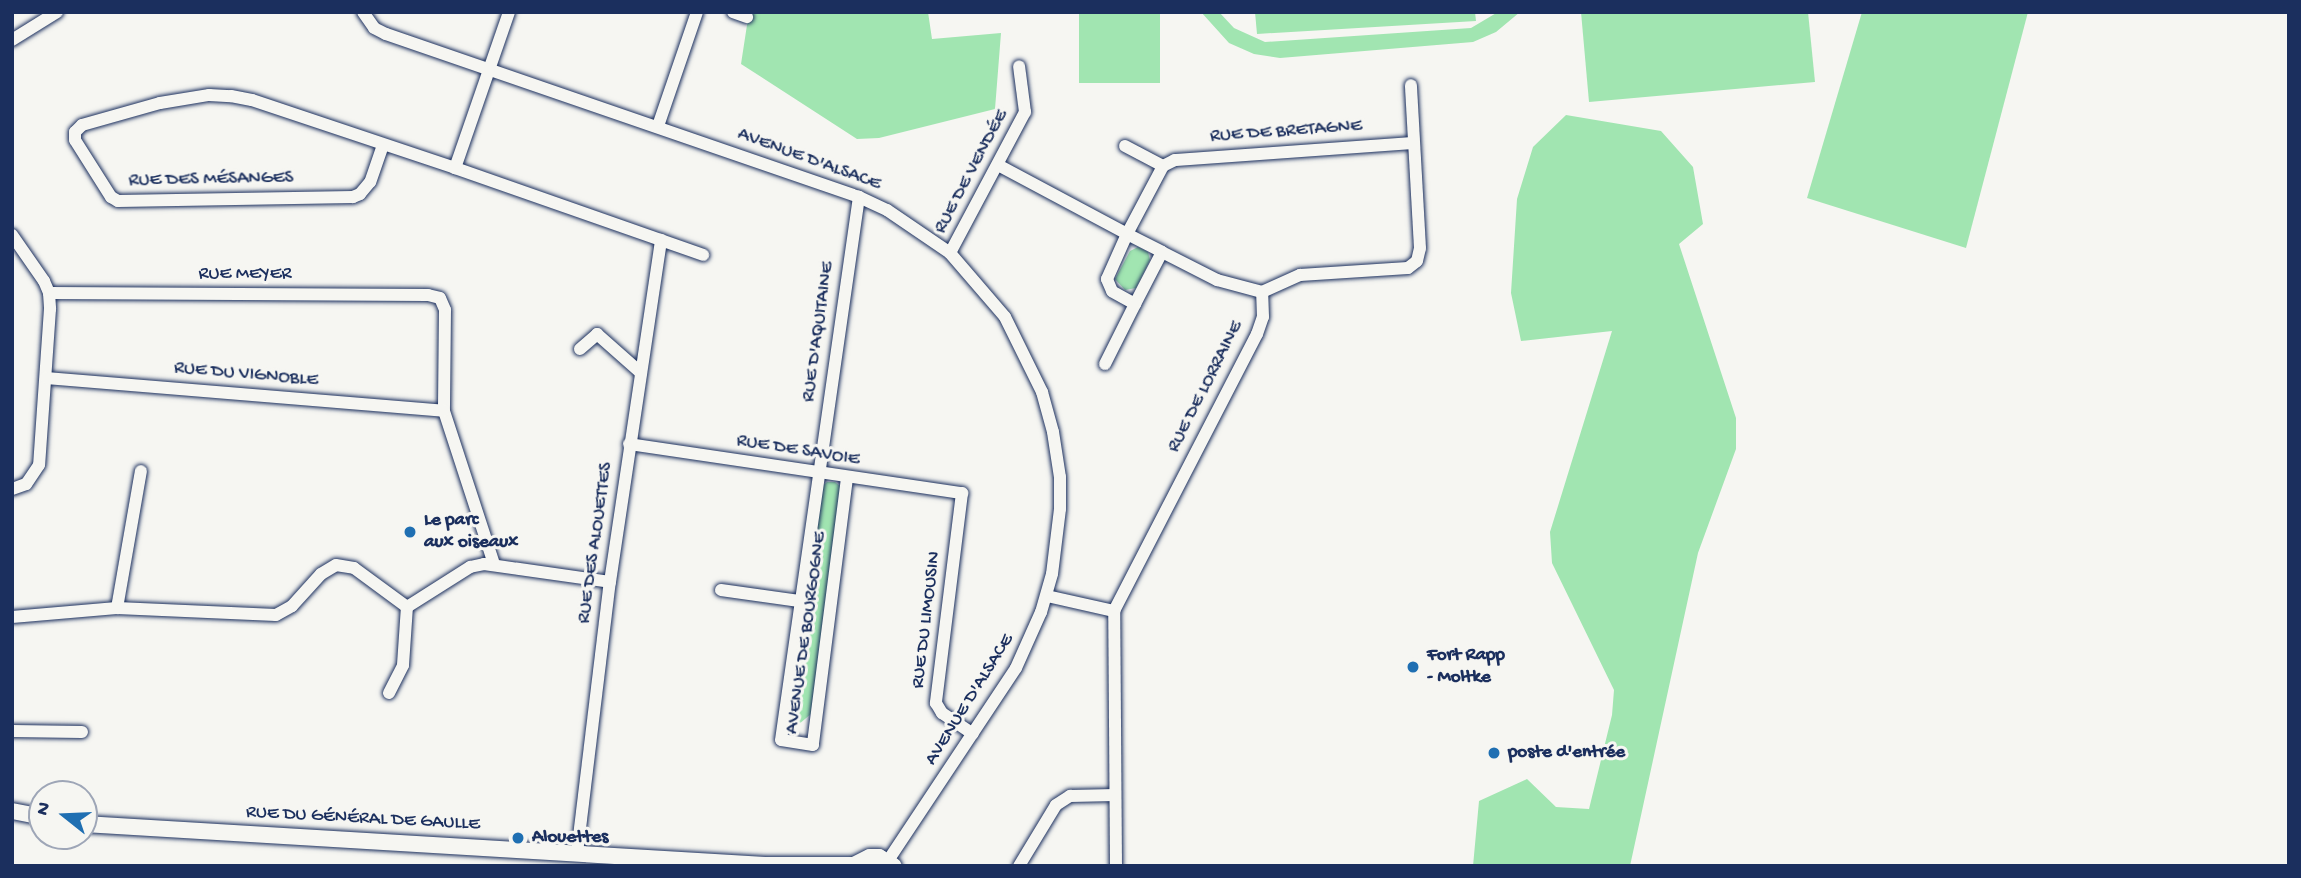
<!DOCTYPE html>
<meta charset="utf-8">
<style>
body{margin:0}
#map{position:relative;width:2301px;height:878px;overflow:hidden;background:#f6f6f2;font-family:"Gochi Hand",sans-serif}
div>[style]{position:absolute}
.green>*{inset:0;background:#a1e5b1;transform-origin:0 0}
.roads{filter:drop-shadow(0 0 2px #1b2f5e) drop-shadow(0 0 2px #1b2f5e)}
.minor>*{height:12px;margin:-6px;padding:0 6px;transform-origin:6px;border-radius:6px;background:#f6f6f2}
.secondary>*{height:16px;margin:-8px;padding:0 8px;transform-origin:8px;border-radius:8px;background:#f6f6f2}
.dots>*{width:19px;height:19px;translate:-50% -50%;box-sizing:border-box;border:4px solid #f6f6f2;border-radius:50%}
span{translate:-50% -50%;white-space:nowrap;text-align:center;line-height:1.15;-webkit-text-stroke:6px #f6f6f2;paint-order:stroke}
.street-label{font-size:19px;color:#1b2f5e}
.poi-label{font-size:19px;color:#1b2f5e;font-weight:700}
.left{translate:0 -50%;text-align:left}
.frame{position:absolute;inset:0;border:14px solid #1b2f5e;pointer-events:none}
.north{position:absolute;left:28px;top:780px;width:70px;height:70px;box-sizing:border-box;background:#f6f6f2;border:2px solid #9ea6b7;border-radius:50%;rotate:288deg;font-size:19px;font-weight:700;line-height:28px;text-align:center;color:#1b2f5e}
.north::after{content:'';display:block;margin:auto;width:24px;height:32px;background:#1f6fb2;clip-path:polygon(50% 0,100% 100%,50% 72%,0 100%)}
</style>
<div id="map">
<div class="green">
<i style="clip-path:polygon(749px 12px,928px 12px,932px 39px,1001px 33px,995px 109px,879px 138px,857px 139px,741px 64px)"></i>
<i style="left:1079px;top:12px;width:81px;height:71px"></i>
<i style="clip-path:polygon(1201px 12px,1219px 12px,1234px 28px,1265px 42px,1471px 28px,1498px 12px,1520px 12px,1496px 32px,1473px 42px,1280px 58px,1254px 54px,1229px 43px)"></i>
<i style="clip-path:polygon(1255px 12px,1475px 12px,1476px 21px,1257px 34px)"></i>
<i style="clip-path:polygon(1581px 12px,1808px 12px,1815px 82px,1589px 102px)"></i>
<i style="clip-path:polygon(1862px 12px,2028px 12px,1966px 248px,1807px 198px)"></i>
<i style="clip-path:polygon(1566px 115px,1661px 131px,1693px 167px,1703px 224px,1679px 244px,1736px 418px,1736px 449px,1698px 553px,1630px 866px,1473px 866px,1479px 801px,1527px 779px,1556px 807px,1589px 809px,1612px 715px,1614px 690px,1552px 563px,1550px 532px,1612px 331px,1521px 341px,1511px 293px,1517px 199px,1533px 147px)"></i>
<i style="clip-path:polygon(1138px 247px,1148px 252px,1150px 260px,1136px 288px,1125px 290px,1115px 279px,1130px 251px)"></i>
<i style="clip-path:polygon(827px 482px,835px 482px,841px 487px,811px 714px,799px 724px,789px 716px,822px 486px)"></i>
</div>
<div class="roads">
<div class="minor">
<i style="left:363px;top:12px;width:19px;rotate:55deg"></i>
<i style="left:374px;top:28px;width:13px;rotate:27deg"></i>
<i style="left:386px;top:34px;width:500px;rotate:19.01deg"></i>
<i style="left:859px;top:197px;width:31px;rotate:25deg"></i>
<i style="left:887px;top:210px;width:76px;rotate:34.3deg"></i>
<i style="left:950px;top:253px;width:84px;rotate:49.3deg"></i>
<i style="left:1005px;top:317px;width:84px;rotate:63.7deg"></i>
<i style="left:1042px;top:392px;width:41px;rotate:74.6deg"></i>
<i style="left:1053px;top:432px;width:46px;rotate:81.2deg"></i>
<i style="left:1060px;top:477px;width:32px;rotate:90deg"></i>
<i style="left:1060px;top:509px;width:65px;rotate:97deg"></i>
<i style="left:1052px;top:574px;width:40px;rotate:106deg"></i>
<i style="left:1041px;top:612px;width:61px;rotate:114.1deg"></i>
<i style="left:1016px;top:668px;width:232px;rotate:123.6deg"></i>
<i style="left:733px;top:12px;width:15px;rotate:20deg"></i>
<i style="left:12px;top:40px;width:53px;rotate:-31.9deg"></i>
<i style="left:658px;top:126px;width:120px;rotate:-71.1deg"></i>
<i style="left:383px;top:145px;width:39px;rotate:109deg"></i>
<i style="left:370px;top:182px;width:16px;rotate:130deg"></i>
<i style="left:360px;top:194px;width:8px;rotate:157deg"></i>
<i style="left:353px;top:197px;width:235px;rotate:179deg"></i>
<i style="left:118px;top:201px;width:8px;rotate:-150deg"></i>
<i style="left:111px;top:197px;width:67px;rotate:-122.3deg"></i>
<i style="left:75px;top:140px;width:8px;rotate:-90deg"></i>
<i style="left:75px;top:132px;width:10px;rotate:-45deg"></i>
<i style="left:82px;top:125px;width:81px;rotate:-15.8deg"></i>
<i style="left:160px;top:103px;width:50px;rotate:-9.3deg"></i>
<i style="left:209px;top:95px;width:22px;rotate:3deg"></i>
<i style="left:231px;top:96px;width:21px;rotate:11deg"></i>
<i style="left:252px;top:100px;width:214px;rotate:18.5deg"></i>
<i style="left:455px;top:168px;width:263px;rotate:19.3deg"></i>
<i style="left:1125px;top:146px;width:43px;rotate:27.8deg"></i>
<i style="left:998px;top:165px;width:146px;rotate:28.1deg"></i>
<i style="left:1127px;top:234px;width:77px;rotate:-62.1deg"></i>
<i style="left:1163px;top:166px;width:13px;rotate:-27deg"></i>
<i style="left:1175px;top:160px;width:239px;rotate:-4.1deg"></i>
<i style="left:455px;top:168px;width:165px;rotate:-70.9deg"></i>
<i style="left:1127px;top:234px;width:39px;rotate:27deg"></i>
<i style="left:1162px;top:252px;width:59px;rotate:117.4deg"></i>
<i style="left:1135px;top:304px;width:26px;rotate:-151deg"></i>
<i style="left:1112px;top:291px;width:13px;rotate:-113deg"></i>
<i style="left:1107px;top:279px;width:49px;rotate:-66deg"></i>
<i style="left:12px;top:235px;width:56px;rotate:55.2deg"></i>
<i style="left:44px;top:281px;width:13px;rotate:67deg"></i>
<i style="left:49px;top:293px;width:16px;rotate:86deg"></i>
<i style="left:50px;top:309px;width:156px;rotate:94deg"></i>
<i style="left:39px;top:465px;width:23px;rotate:124deg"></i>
<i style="left:26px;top:484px;width:15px;rotate:160deg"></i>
<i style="left:1162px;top:252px;width:62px;rotate:27deg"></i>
<i style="left:1217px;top:280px;width:47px;rotate:14.9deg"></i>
<i style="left:950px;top:253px;width:160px;rotate:-62deg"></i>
<i style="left:1025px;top:112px;width:46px;rotate:-97.4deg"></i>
<i style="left:49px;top:293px;width:379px;rotate:0.3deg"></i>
<i style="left:428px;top:295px;width:12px;rotate:14deg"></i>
<i style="left:440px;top:298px;width:13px;rotate:67deg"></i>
<i style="left:445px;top:310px;width:101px;rotate:90.6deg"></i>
<i style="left:444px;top:411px;width:161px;rotate:71.9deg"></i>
<i style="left:580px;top:349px;width:23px;rotate:-41deg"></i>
<i style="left:597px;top:334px;width:57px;rotate:41.5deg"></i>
<i style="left:1105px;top:364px;width:67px;rotate:-63.4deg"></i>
<i style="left:46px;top:378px;width:399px;rotate:4.7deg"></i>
<i style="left:629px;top:444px;width:337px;rotate:8.4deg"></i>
<i style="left:962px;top:493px;width:212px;rotate:97.1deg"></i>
<i style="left:936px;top:703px;width:12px;rotate:59deg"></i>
<i style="left:942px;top:713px;width:37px;rotate:34deg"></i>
<i style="left:847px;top:478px;width:269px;rotate:97.3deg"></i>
<i style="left:813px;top:745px;width:32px;rotate:-171deg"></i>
<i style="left:781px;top:740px;width:549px;rotate:-81.83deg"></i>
<i style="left:721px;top:590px;width:79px;rotate:8deg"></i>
<i style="left:1047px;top:596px;width:69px;rotate:12.6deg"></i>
<i style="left:117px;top:608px;width:139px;rotate:-80.1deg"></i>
<i style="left:12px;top:617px;width:105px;rotate:-4.9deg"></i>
<i style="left:117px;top:608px;width:159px;rotate:2.5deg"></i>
<i style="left:276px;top:615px;width:18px;rotate:-29deg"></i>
<i style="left:292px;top:606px;width:43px;rotate:-47.8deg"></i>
<i style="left:321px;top:574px;width:17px;rotate:-31deg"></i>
<i style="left:336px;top:565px;width:18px;rotate:9deg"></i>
<i style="left:354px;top:568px;width:66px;rotate:36.3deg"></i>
<i style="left:407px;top:607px;width:75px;rotate:-32.4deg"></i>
<i style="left:470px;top:567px;width:14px;rotate:-12deg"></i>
<i style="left:484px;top:564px;width:127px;rotate:8.1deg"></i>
<i style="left:389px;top:693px;width:31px;rotate:-63deg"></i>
<i style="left:403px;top:665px;width:58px;rotate:-86.1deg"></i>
<i style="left:12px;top:731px;width:70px;rotate:0.8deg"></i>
<i style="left:577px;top:853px;width:273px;rotate:-83.1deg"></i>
<i style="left:610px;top:582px;width:346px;rotate:-81.5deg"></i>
<i style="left:1019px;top:866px;width:71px;rotate:-58.8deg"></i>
<i style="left:1056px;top:805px;width:17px;rotate:-33deg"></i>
<i style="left:1070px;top:796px;width:45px;rotate:-1.3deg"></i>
<i style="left:1116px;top:866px;width:255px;rotate:-90.4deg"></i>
<i style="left:1114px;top:611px;width:312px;rotate:-62.7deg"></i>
<i style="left:1257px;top:334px;width:18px;rotate:-71deg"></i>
<i style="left:1263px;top:317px;width:25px;rotate:-92deg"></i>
<i style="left:1262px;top:292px;width:42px;rotate:-24.1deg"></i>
<i style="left:1300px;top:275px;width:108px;rotate:-3.7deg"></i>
<i style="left:1408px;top:268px;width:11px;rotate:-38deg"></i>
<i style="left:1417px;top:261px;width:13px;rotate:-77deg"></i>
<i style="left:1420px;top:248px;width:163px;rotate:-93.2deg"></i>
</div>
<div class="secondary">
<i style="left:12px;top:811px;width:31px;rotate:11deg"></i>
<i style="left:84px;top:824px;width:682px;rotate:3.45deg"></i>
<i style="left:765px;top:865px;width:88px"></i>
<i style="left:852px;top:866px;width:20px;rotate:-27deg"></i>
<i style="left:870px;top:857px;width:9px"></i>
<i style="left:879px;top:857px;width:17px;rotate:31deg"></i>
</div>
</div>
<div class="dots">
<i style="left:410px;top:532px;background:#1f6fb2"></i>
<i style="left:1413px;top:667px;background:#1f6fb2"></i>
<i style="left:1494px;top:753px;background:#1f6fb2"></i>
<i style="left:518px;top:838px;background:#1f6fb2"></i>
</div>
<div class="street-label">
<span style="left:1286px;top:132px;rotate:-4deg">RUE DE BRETAGNE</span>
<span style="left:809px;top:160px;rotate:20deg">AVENUE D'ALSACE</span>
<span style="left:972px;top:172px;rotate:-62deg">RUE DE VENDÉE</span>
<span style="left:211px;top:180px;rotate:-1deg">RUE DES MÉSANGES</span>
<span style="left:245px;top:275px">RUE MEYER</span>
<span style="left:819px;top:332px;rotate:-82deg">RUE D'AQUITAINE</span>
<span style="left:246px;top:375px;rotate:5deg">RUE DU VIGNOBLE</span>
<span style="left:1206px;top:387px;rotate:-63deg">RUE DE LORRAINE</span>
<span style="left:798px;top:451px;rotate:9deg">RUE DE SAVOIE</span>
<span style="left:596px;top:543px;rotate:-82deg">RUE DES ALOUETTES</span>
<span style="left:927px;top:620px;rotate:-83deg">RUE DU LIMOUSIN</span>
<span style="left:807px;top:633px;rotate:-82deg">AVENUE DE BOURGOGNE</span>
<span style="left:970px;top:700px;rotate:-58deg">AVENUE D'ALSACE</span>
<span style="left:363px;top:819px;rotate:3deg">RUE DU GÉNÉRAL DE GAULLE</span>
</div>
<div class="poi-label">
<span class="left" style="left:424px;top:532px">Le parc<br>aux oiseaux</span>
<span class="left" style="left:1427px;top:667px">Fort Rapp<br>- Moltke</span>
<span class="left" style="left:1508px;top:753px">poste d'entrée</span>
<span class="left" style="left:532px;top:838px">Alouettes</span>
</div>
<div class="frame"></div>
<div class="north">N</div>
</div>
